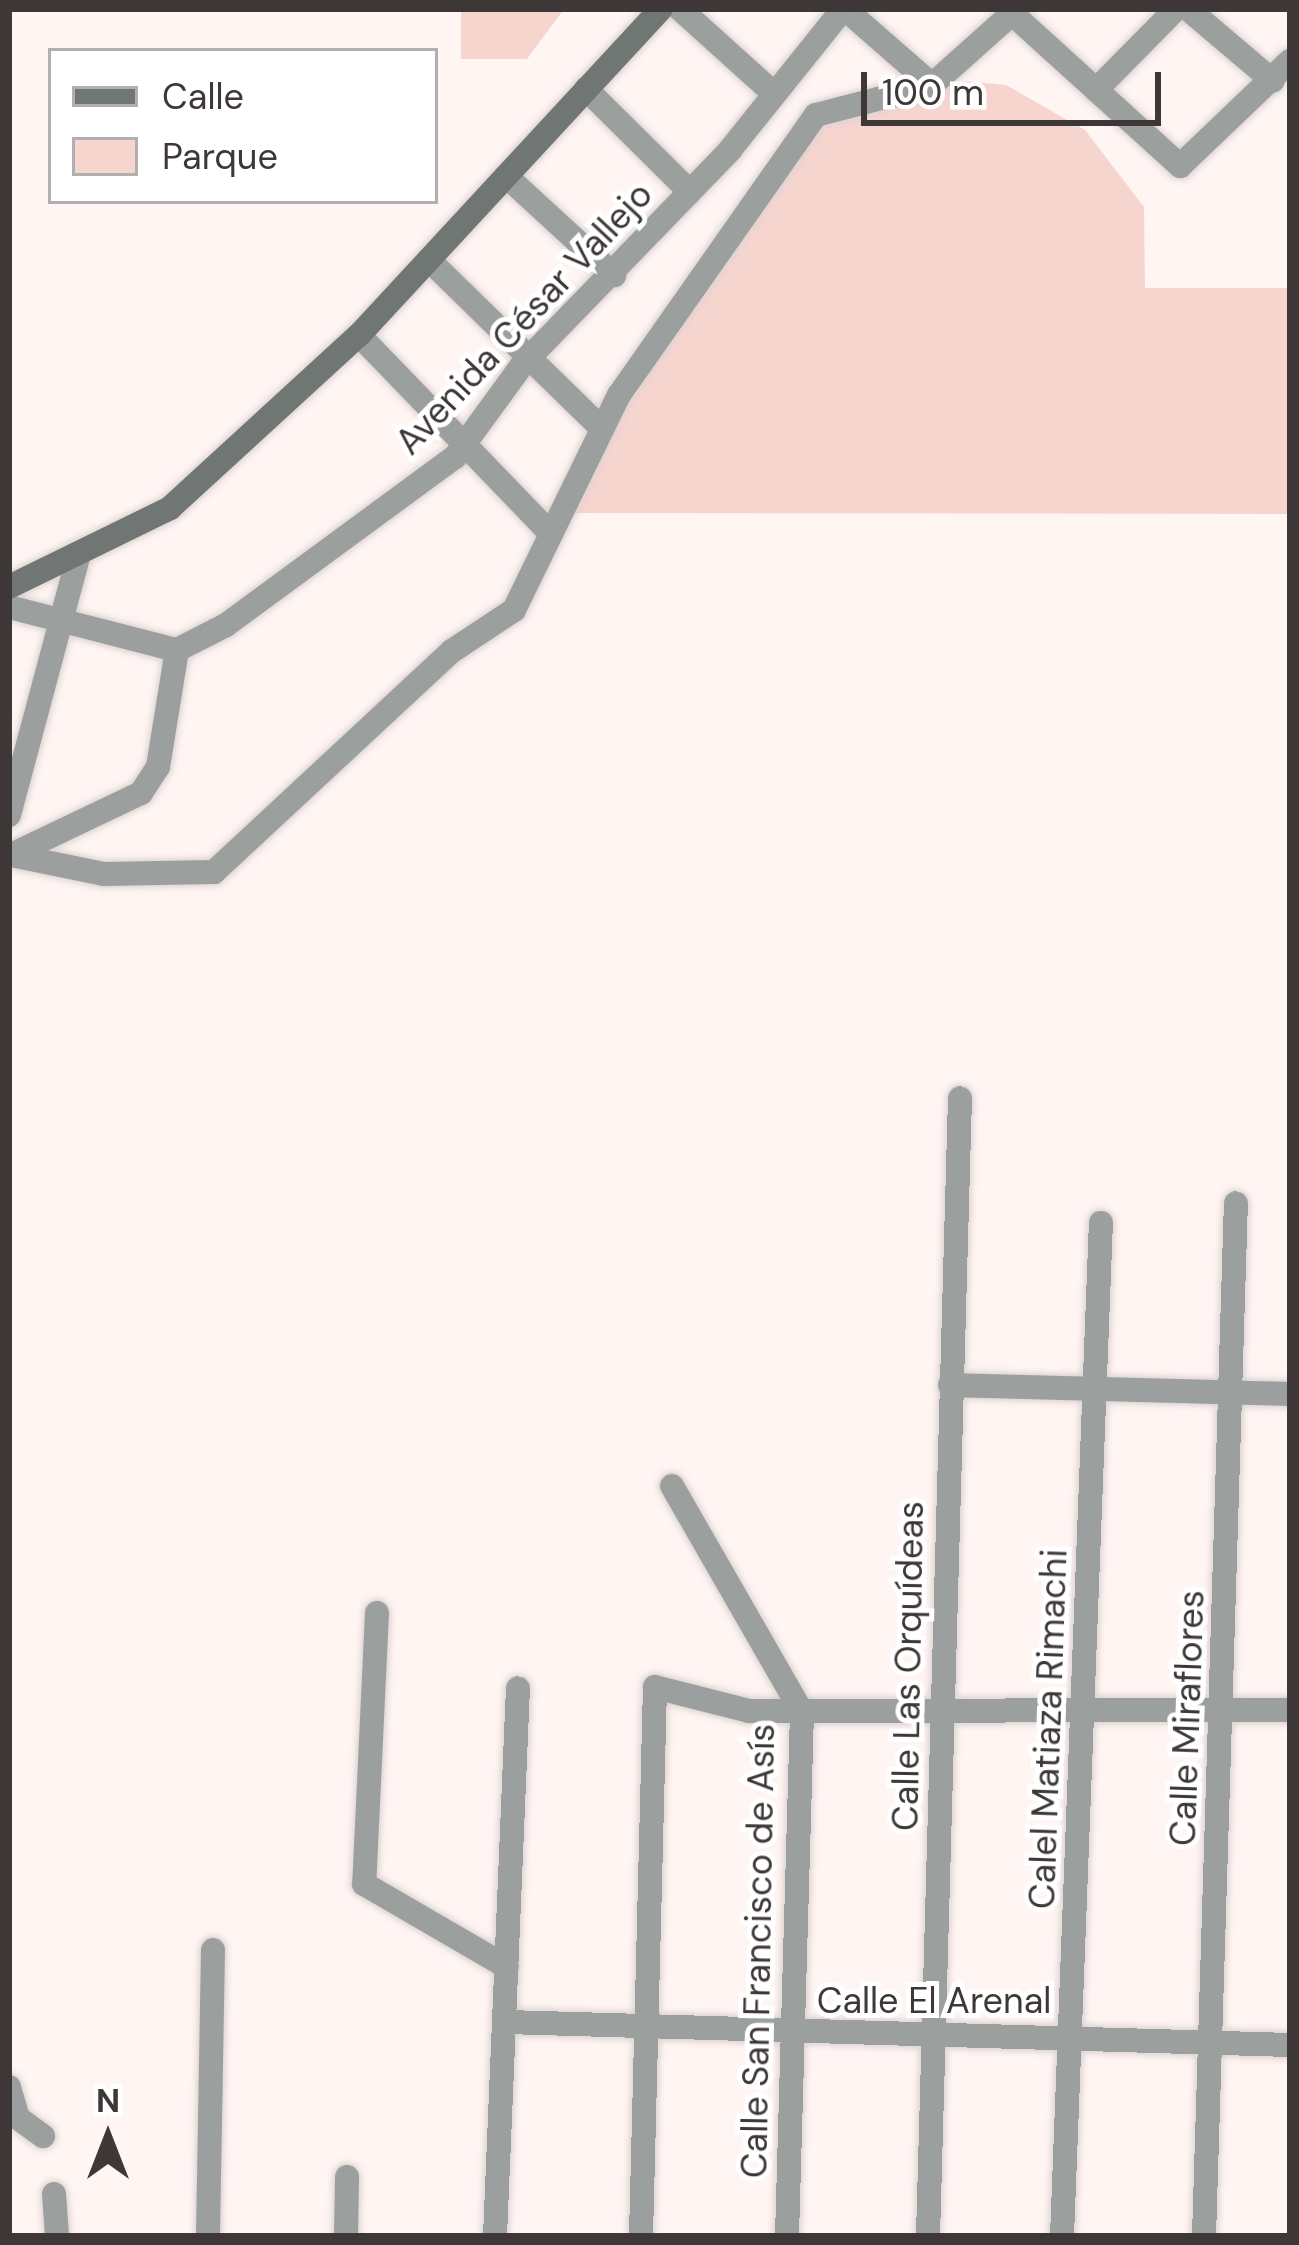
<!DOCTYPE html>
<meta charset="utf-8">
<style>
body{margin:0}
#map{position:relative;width:1299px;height:2245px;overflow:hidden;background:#fff5f3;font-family:"DM Sans",sans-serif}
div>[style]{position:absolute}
.green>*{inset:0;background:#f7d5cf}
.roads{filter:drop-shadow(0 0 3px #dcd3d1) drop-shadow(0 0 3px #dcd3d1)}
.minor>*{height:24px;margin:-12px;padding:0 12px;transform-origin:12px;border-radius:12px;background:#9ba09e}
.secondary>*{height:24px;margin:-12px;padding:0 12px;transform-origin:12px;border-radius:12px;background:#6f7673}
span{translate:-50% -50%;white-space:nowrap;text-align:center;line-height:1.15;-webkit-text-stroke:10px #fff;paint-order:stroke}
.street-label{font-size:36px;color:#3d3837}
.frame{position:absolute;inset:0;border:12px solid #3d3837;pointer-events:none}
.legend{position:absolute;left:48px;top:48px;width:390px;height:156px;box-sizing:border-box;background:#fff;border:3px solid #b1afaf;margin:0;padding:15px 21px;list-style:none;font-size:36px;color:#3d3837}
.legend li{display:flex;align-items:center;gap:24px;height:60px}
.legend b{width:60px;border:3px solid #b1afaf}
.north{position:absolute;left:48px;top:2077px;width:120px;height:120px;-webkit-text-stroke:9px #fff;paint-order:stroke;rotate:0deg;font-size:33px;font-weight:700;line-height:48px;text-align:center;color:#3d3837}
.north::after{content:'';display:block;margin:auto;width:42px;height:54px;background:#3d3837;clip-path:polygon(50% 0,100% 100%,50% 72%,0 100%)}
.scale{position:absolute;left:861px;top:72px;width:300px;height:54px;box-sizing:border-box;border:6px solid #3d3837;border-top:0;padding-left:15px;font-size:36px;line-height:42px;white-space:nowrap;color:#3d3837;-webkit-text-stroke:9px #fff;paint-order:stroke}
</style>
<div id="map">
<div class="green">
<i style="clip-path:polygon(461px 9px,564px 9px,527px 59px,461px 59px)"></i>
<i style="clip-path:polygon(965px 81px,1006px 85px,1085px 130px,1144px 207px,1145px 288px,1290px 288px,1290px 514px,574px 513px,603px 443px,819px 118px)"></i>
</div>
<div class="roads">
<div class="minor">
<i style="left:680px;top:9px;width:121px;rotate:42deg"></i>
<i style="left:845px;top:9px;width:116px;rotate:41.1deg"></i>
<i style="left:1007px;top:9px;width:234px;rotate:42.2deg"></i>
<i style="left:1180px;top:166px;width:152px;rotate:-43.7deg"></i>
<i style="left:1188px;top:9px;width:111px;rotate:40.3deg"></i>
<i style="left:586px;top:89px;width:146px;rotate:44.7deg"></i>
<i style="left:1096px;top:90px;width:114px;rotate:-45.4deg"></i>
<i style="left:506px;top:176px;width:147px;rotate:42.5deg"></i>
<i style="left:429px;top:260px;width:239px;rotate:44.3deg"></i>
<i style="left:359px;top:335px;width:275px;rotate:46deg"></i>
<i style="left:9px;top:607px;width:173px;rotate:14.4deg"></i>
<i style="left:177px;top:650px;width:55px;rotate:-27deg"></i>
<i style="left:226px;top:625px;width:284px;rotate:-36.3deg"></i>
<i style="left:455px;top:457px;width:114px;rotate:-53.9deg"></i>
<i style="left:522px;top:365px;width:299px;rotate:-45.9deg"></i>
<i style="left:730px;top:150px;width:181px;rotate:-51.3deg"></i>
<i style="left:9px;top:815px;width:271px;rotate:-75deg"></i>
<i style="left:11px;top:855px;width:95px;rotate:11.5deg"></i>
<i style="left:104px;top:874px;width:110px;rotate:-1deg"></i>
<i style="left:214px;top:872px;width:325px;rotate:-42.9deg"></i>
<i style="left:452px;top:651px;width:74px;rotate:-33.5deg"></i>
<i style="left:514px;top:610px;width:239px;rotate:-64deg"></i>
<i style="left:619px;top:395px;width:342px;rotate:-54.9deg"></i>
<i style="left:816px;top:115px;width:120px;rotate:-14.5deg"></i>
<i style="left:932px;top:85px;width:114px;rotate:-41.8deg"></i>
<i style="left:11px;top:855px;width:144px;rotate:-25.5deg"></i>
<i style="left:141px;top:793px;width:31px;rotate:-57deg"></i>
<i style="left:158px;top:767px;width:119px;rotate:-80.8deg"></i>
<i style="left:950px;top:1385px;width:340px;rotate:1.5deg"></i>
<i style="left:672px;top:1486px;width:261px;rotate:60.1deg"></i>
<i style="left:802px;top:1712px;width:524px;rotate:91.64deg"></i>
<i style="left:377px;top:1613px;width:271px;rotate:92.7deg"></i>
<i style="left:364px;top:1884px;width:165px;rotate:30.1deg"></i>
<i style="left:506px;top:2022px;width:784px;rotate:1.68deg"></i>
<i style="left:9px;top:2087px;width:32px;rotate:74deg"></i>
<i style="left:18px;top:2118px;width:31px;rotate:36deg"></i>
<i style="left:54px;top:2194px;width:42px;rotate:85.9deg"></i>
<i style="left:208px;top:2236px;width:286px;rotate:-89deg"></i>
<i style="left:346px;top:2236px;width:59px;rotate:-89deg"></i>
<i style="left:495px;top:2236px;width:548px;rotate:-87.6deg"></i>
<i style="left:641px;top:2236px;width:549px;rotate:-88.54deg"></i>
<i style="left:655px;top:1687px;width:97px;rotate:14.3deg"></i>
<i style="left:749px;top:1711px;width:541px;rotate:-0.11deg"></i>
<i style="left:928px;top:2236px;width:1138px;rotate:-88.39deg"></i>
<i style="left:1062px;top:2236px;width:1014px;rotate:-87.8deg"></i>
<i style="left:1204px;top:2236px;width:1033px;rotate:-88.23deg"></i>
</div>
<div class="secondary">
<i style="left:9px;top:587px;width:179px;rotate:-26.1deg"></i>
<i style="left:170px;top:508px;width:256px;rotate:-42.5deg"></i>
<i style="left:359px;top:335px;width:444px;rotate:-47.2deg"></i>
</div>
</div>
<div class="street-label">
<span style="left:524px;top:318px;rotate:-47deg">Avenida César Vallejo</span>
<span style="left:908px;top:1666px;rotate:-89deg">Calle Las Orquídeas</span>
<span style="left:1187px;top:1718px;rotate:-88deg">Calle Miraflores</span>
<span style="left:1048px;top:1729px;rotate:-88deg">Calel Matiaza Rimachi</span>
<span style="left:758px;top:1951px;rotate:-89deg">Calle San Francisco de Asís</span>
<span style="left:934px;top:2001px">Calle El Arenal</span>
</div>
<div class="frame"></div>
<ul class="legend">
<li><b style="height:15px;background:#6f7673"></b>Calle</li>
<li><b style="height:33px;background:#f7d5cf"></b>Parque</li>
</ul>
<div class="north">N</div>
<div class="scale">100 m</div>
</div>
